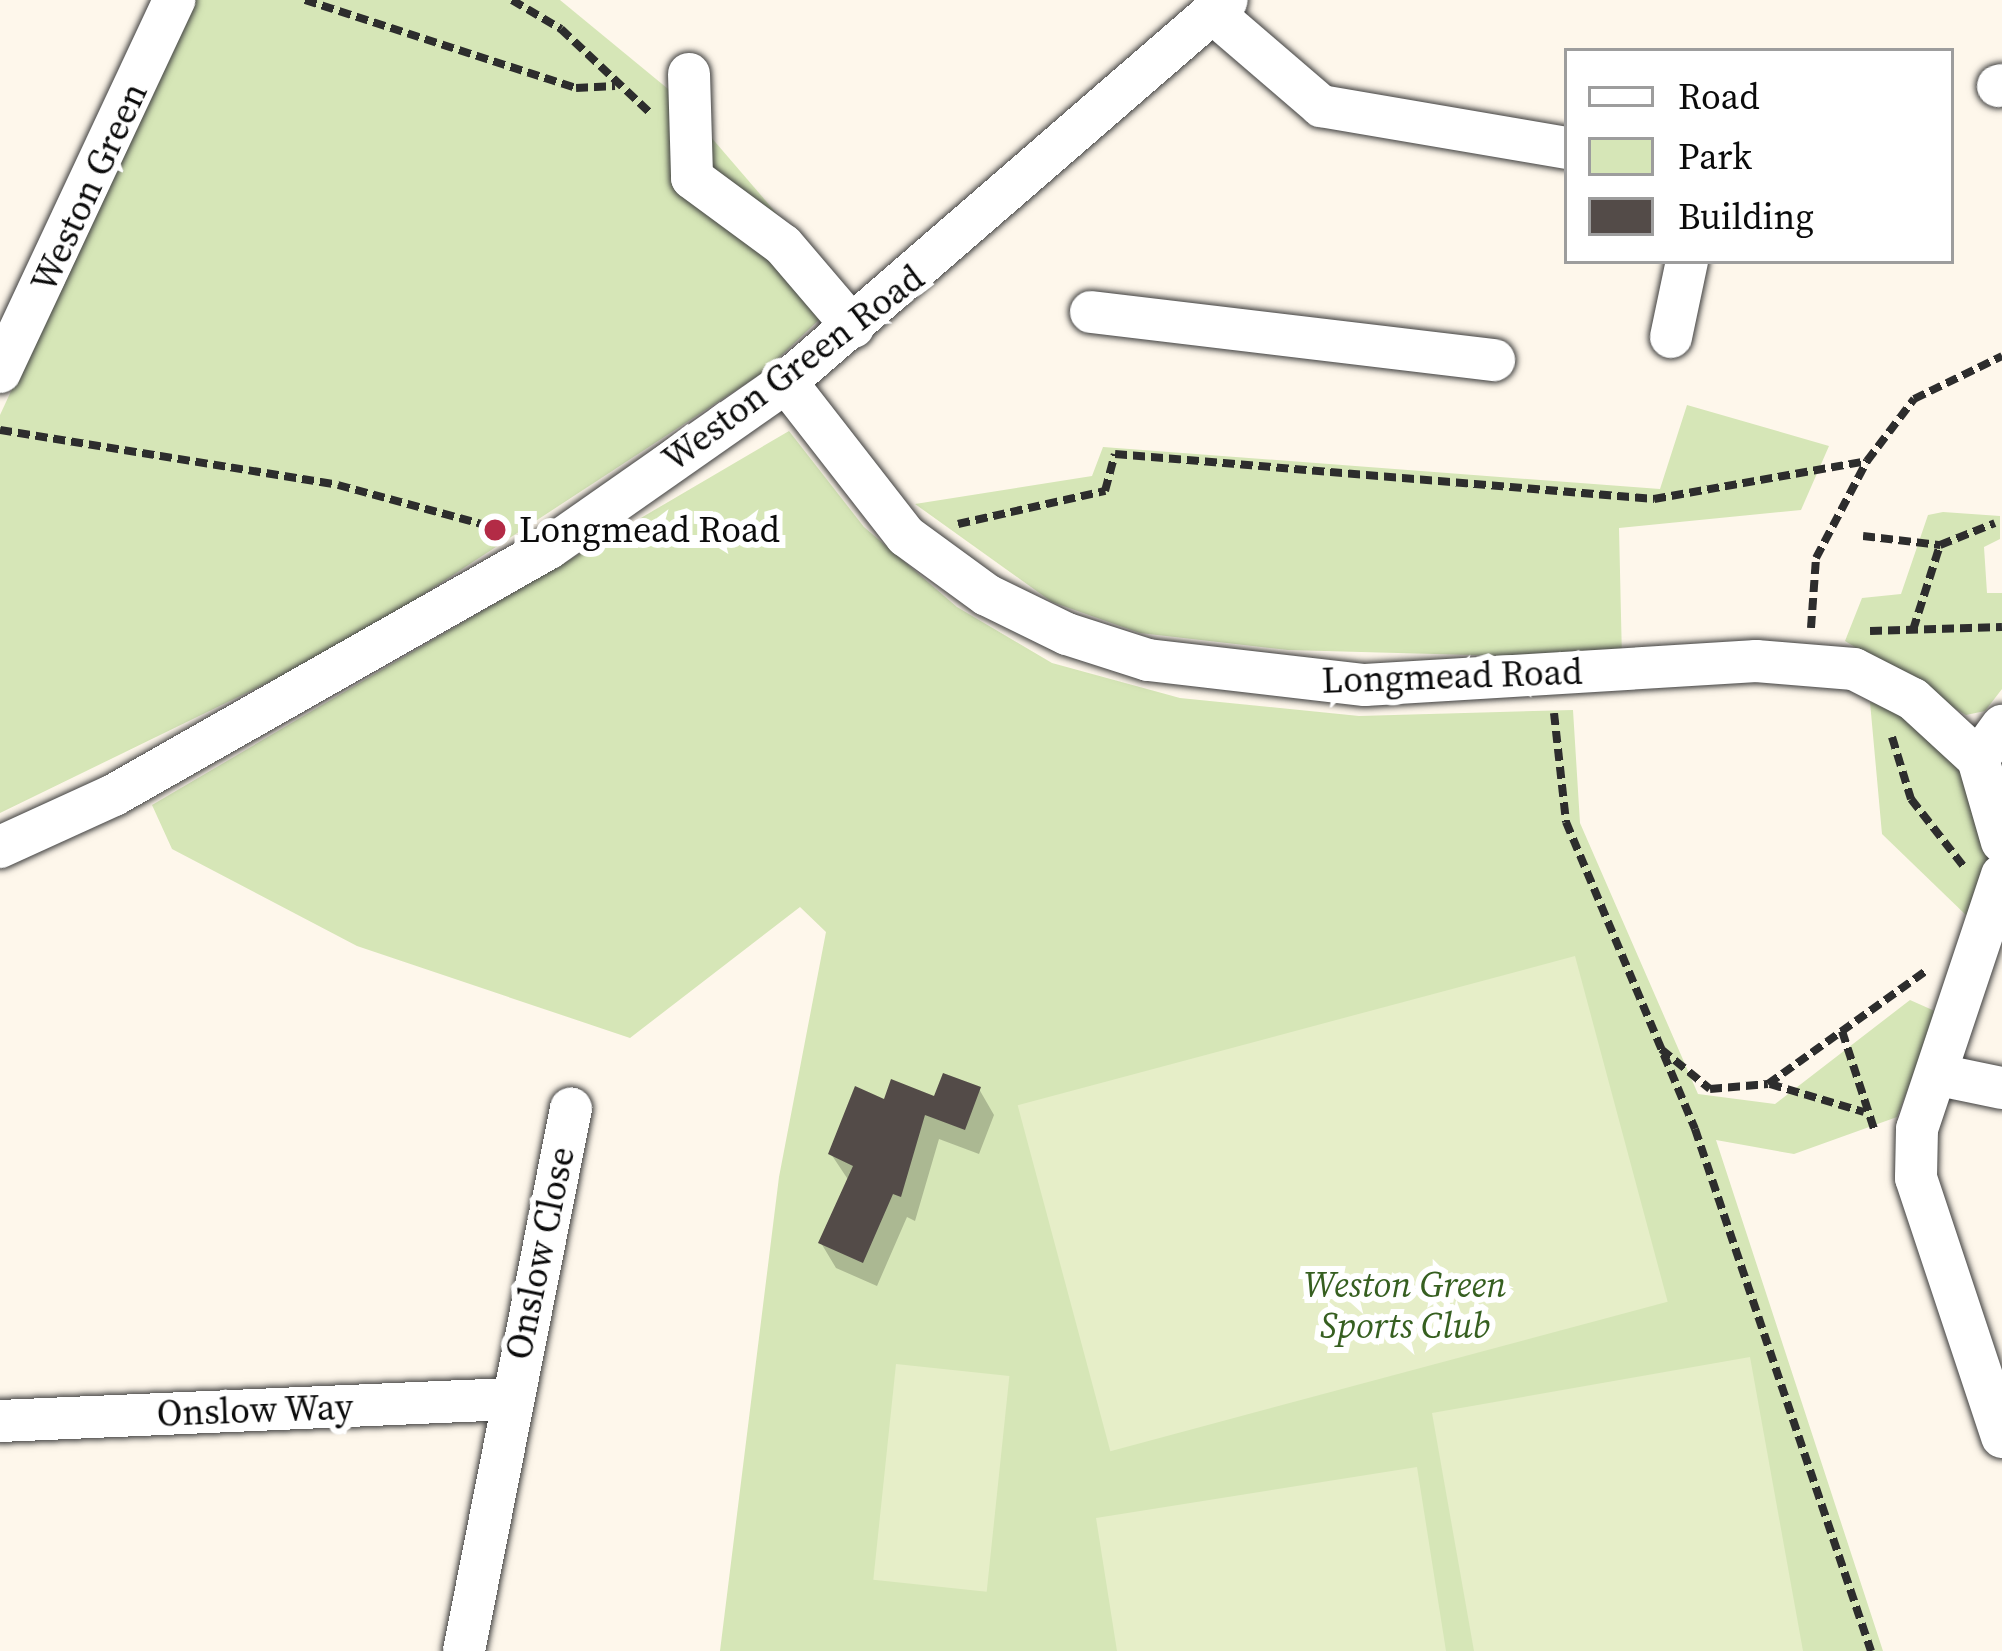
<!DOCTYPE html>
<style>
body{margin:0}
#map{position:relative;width:2002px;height:1651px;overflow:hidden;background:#fef7eb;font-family:"Source Serif 4",serif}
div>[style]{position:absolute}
.green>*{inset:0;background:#d6e6b7}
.pitch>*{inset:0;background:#e6eec8;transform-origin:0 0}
.shadow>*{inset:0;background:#0003}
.building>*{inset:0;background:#534b48}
.path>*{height:8px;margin-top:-4px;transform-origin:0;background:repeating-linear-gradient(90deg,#2d2d2d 0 12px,transparent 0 18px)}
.roads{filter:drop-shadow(0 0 3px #3e3e3e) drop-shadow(0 0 3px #3e3e3e)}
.minor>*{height:42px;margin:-21px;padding:0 21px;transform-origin:21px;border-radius:21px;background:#fff}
.dots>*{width:33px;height:33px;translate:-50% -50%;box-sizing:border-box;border:6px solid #fff;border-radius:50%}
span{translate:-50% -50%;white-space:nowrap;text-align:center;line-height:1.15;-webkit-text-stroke:12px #fff;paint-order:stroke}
.street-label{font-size:36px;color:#0b0b0b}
.poi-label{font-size:36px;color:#0b0b0b}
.left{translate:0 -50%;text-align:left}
.park-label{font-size:36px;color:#365f20;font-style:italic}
.legend{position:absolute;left:1564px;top:48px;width:390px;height:216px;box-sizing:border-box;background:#fff;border:3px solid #9d9d9d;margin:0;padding:15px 21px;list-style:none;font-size:36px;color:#0b0b0b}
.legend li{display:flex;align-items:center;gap:24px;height:60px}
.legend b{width:60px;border:3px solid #9d9d9d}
</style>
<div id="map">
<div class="green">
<i style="clip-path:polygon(192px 0,560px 0,673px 93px,846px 294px,765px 371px,349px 643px,0 813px,0 415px)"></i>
<i style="clip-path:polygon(1687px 405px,1829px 446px,1801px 510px,1619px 528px,1622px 659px,1288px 650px,1140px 633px,1052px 602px,915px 504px,1092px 476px,1103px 447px,1660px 489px)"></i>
<i style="clip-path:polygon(789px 431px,864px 527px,957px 607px,1052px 663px,1180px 698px,1359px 716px,1573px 710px,1580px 823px,1698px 1094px,1775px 1104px,1910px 1000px,1937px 1012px,1897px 1117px,1794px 1154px,1716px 1140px,1883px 1651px,720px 1651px,779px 1177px,826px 932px,800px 907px,630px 1038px,357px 946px,172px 849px,152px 805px)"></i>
<i style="clip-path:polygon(1943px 512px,2000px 516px,2000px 539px,1984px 547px,1987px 593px,2002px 593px,2002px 689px,1985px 711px,1966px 715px,1845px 641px,1862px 598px,1901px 594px,1928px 515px)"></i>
<i style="clip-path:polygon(1870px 702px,1897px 711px,1962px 772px,1993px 862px,1969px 918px,1882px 834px)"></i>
</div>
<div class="pitch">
<i style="left:1575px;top:956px;width:358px;height:577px;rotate:75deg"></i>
<i style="clip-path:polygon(1750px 1357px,1803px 1651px,1474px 1651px,1432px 1413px)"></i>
<i style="left:896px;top:1364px;width:114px;height:217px;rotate:6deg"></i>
<i style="clip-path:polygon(1417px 1467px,1446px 1651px,1117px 1651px,1096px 1518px)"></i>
</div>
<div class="shadow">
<i style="clip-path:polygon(979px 1089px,994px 1115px,979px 1154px,939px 1139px,915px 1221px,907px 1217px,877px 1286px,836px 1268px,821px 1243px,849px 1181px,831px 1154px,886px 1103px)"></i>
</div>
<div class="building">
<i style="clip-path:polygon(943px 1073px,981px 1087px,965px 1130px,925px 1115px,901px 1197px,893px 1194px,863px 1263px,818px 1243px,853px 1166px,828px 1154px,855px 1086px,884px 1099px,891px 1079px,934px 1096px)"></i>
</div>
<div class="path">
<i style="left:305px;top:0;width:285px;rotate:18deg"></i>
<i style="left:576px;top:88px;width:39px;rotate:-3deg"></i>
<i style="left:512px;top:0;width:57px;rotate:30.6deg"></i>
<i style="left:561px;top:29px;width:122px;rotate:43.3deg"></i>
<i style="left:0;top:430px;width:342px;rotate:9.2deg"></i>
<i style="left:338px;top:485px;width:172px;rotate:15.2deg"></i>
<i style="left:958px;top:524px;width:151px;rotate:-12.7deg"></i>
<i style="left:1105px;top:491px;width:38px;rotate:-75deg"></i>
<i style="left:1115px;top:454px;width:541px;rotate:4.77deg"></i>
<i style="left:1654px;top:499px;width:216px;rotate:-10.1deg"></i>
<i style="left:1863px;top:536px;width:78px;rotate:6.7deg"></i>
<i style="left:1940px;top:545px;width:59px;rotate:-21.8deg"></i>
<i style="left:1811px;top:628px;width:70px;rotate:-85.9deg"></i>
<i style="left:1816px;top:558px;width:110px;rotate:-62.3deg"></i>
<i style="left:1867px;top:461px;width:78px;rotate:-52.8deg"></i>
<i style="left:1914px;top:399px;width:98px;rotate:-26deg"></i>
<i style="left:1913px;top:630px;width:89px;rotate:-72.4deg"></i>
<i style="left:1870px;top:631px;width:132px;rotate:-1.7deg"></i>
<i style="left:1554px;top:713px;width:110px;rotate:83.7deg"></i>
<i style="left:1566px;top:822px;width:333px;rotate:67.2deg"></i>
<i style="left:1695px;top:1129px;width:551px;rotate:71.37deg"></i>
<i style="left:1892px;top:737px;width:65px;rotate:73deg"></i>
<i style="left:1911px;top:799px;width:88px;rotate:52deg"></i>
<i style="left:1842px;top:1031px;width:106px;rotate:71.9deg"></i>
<i style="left:1661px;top:1049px;width:63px;rotate:39.2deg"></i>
<i style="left:1710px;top:1089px;width:58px;rotate:-4.9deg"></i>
<i style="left:1768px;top:1084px;width:194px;rotate:-35.6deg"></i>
<i style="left:1770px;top:1084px;width:98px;rotate:16.6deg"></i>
</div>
<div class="roads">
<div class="minor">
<i style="left:1213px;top:13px;width:143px;rotate:40.7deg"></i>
<i style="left:1321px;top:106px;width:250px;rotate:9.7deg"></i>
<i style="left:689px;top:74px;width:104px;rotate:88.3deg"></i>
<i style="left:692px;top:178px;width:113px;rotate:36.4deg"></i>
<i style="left:783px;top:245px;width:108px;rotate:49.5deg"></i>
<i style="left:1998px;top:86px;width:4px;rotate:-14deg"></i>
<i style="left:1091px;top:312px;width:406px;rotate:6.8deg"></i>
<i style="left:1671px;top:337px;width:78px;rotate:-78.1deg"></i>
<i style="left:0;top:372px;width:411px;rotate:-64.9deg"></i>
<i style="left:786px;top:382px;width:195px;rotate:52.1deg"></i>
<i style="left:906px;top:536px;width:100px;rotate:36.1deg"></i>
<i style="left:987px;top:595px;width:89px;rotate:26deg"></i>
<i style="left:1067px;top:634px;width:85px;rotate:17.8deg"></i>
<i style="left:1148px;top:660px;width:218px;rotate:6.6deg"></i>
<i style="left:1365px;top:685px;width:392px;rotate:-3.5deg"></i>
<i style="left:1756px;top:661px;width:98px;rotate:4.7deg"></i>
<i style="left:1854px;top:669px;width:66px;rotate:27deg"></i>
<i style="left:1913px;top:699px;width:88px;rotate:42.7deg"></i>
<i style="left:1978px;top:759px;width:86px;rotate:73.9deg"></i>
<i style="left:1978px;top:759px;width:41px;rotate:-54deg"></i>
<i style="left:0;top:847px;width:125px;rotate:-24.5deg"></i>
<i style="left:114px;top:795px;width:500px;rotate:-29.59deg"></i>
<i style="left:549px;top:548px;width:289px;rotate:-35deg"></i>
<i style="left:786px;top:382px;width:583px;rotate:-40.9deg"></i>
<i style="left:2002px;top:875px;width:268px;rotate:108.5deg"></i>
<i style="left:1917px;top:1129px;width:49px;rotate:91.2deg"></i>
<i style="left:1916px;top:1178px;width:273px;rotate:71.6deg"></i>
<i style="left:1939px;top:1075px;width:64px;rotate:11.7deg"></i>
<i style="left:0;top:1421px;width:509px;rotate:-2.47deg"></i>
<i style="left:464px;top:1651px;width:553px;rotate:-78.85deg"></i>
</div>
</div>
<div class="dots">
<i style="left:495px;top:530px;background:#b32b46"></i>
</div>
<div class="street-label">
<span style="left:89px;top:187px;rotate:-65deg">Weston Green</span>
<span style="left:793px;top:368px;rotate:-37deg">Weston Green Road</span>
<span style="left:1452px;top:676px;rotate:-2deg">Longmead Road</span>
<span style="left:540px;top:1253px;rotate:-78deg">Onslow Close</span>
<span style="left:255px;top:1410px;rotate:-2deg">Onslow Way</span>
</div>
<div class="poi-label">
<span class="left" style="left:519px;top:530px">Longmead Road</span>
</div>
<div class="park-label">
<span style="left:1405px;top:1305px">Weston Green<br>Sports Club</span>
</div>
<ul class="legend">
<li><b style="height:15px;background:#fff"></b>Road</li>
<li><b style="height:33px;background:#d6e6b7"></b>Park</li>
<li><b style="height:33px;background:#534b48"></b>Building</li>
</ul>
</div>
